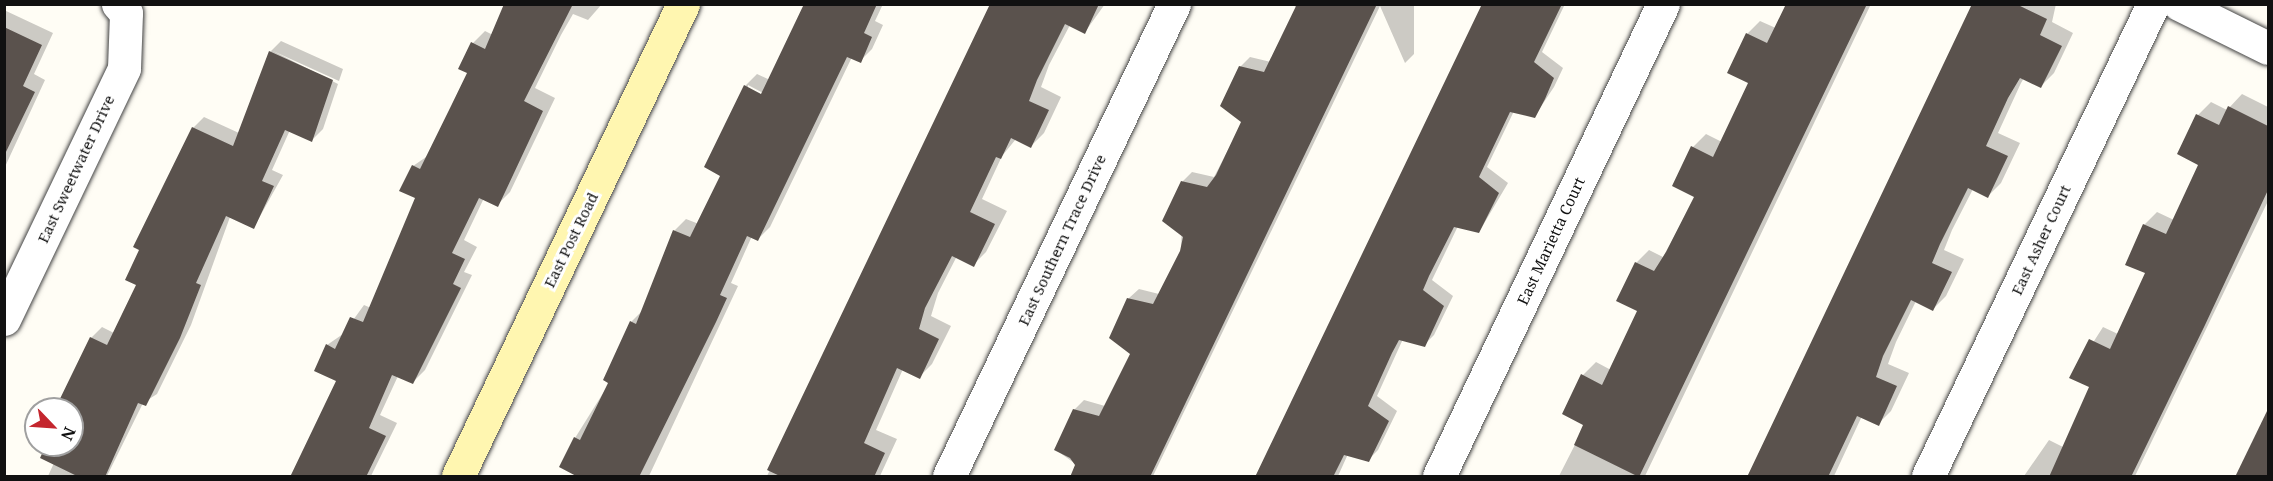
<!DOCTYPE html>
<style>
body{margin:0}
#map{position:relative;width:2273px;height:481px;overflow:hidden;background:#fffdf5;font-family:"Noto Serif",serif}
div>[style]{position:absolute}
.shadow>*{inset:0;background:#0003}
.building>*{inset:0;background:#5a524d}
.roads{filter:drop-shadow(0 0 2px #444) drop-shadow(0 0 2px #444)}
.street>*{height:33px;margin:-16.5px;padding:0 16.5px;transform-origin:16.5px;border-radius:16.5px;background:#fff}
.secondary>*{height:33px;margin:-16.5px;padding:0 16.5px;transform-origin:16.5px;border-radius:16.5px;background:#fff6b0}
span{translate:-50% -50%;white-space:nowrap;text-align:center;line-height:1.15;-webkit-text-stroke:6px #fff;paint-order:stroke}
.street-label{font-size:15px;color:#111}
.frame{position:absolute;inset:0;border:6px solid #111;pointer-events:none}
.north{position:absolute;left:24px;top:397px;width:60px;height:60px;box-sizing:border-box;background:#fff;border:2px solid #a0a0a0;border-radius:50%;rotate:115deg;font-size:16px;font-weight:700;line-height:24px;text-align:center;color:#111}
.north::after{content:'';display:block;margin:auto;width:21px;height:27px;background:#c4262e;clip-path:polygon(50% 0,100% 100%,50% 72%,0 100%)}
</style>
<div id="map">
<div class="shadow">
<i style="clip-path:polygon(508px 4px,602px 4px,588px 20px,573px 14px,561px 35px,535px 88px,555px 98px,510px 192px,497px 205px,484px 198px,464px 240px,477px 247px,464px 272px,472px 275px,425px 370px,413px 382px,398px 376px,380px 415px,397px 423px,371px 476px,291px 476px,338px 380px,327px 345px,343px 334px,364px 305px,371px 308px,417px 198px,413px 166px,429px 155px,469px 73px,473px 43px,485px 31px,493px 35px)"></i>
<i style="clip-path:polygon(evenodd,805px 4px,883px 4px,875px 21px,883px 25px,872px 49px,860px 61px,852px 57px,770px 227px,758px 239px,752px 236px,731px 283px,738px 286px,649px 476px,579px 476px,575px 438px,610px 382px,631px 322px,643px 310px,674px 231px,686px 219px,699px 224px,722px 175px,745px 86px,757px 74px,770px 80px,805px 4px,748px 85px,769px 96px,767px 98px,748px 89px,748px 85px)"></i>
<i style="clip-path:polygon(993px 4px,1105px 4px,1085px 32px,1070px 25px,1049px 65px,1041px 87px,1061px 97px,1044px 133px,1031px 146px,1016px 139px,1002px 156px,982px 199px,1007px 211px,986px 252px,973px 265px,957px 256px,938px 293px,931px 316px,951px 326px,932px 364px,919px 377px,903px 369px,876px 430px,897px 439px,880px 476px,767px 476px)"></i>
<i style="clip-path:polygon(1292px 4px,1414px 4px,1414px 54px,1405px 63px,1380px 6px,1153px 476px,1071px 476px,1077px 465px,1056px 450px,1074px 410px,1084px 400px,1105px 406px,1131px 353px,1129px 298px,1139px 289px,1159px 294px,1181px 252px,1183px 181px,1192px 172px,1214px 177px,1243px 121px,1240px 67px,1250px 57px,1271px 62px,1297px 8px)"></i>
<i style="clip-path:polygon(1484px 4px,1565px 4px,1542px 52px,1563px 68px,1554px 87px,1534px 117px,1514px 111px,1487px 167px,1508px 183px,1479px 232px,1458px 226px,1432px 280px,1453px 296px,1434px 335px,1424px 345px,1403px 339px,1377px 396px,1397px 411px,1378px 450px,1368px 460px,1348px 454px,1338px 476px,1256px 476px)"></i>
<i style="clip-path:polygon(1789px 4px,1871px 4px,1645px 476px,1559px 476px,1585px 425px,1583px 375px,1596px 362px,1611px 370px,1639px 311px,1618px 300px,1636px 263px,1649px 250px,1663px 257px,1696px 196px,1693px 147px,1706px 134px,1722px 142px,1750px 82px,1729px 72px,1748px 33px,1760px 21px,1778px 29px)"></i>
<i style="clip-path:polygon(1973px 4px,2056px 4px,2052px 22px,2073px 33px,2054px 73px,2041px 86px,2024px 78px,2021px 83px,1998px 133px,2020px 143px,2001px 183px,1988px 196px,1973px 189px,1952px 230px,1944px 250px,1964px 259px,1946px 296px,1933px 309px,1916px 301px,1896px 342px,1888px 364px,1909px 373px,1891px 411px,1878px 424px,1862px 416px,1834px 476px,1748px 476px)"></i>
<i style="clip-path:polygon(4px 10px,53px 33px,34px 74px,45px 80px,4px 169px)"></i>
<i style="clip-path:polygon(281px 41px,343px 69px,339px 81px,273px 51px,338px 84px,323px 129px,312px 140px,290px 130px,272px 170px,283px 175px,254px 227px,230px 217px,191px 325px,157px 394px,143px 403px,107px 476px,48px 476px,54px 463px,48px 445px,72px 445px,72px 409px,56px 409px,91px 338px,102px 327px,114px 333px,138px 284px,193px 128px,204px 117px,239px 133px,270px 52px)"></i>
<i style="clip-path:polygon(2242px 94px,2268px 107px,2268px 201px,2135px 476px,2024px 476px,2049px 440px,2065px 448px,2091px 386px,2071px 377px,2103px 327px,2118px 334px,2147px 273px,2144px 225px,2157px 212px,2174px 220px,2200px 164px,2179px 153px,2198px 115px,2211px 102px,2227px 110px)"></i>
<i style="clip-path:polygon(2268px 412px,2268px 476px,2238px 476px)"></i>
</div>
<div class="building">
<i style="clip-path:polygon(504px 4px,573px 4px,524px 101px,543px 111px,498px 207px,479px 198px,452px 253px,465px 259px,453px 284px,461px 288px,413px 384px,392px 375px,369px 428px,386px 436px,366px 477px,290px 477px,336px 381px,314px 371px,326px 344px,335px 349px,350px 317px,363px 322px,415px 198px,399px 191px,412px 165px,420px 169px,451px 106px,467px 73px,458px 69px,471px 42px,485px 49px)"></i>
<i style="clip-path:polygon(804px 4px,877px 4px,864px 33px,872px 37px,861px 63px,847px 57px,758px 241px,747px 236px,720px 295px,727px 298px,716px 322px,639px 477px,578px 477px,559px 467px,574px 437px,580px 440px,608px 383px,603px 380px,630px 321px,636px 324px,673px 230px,690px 237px,720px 176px,704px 167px,744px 85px,761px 94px)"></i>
<i style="clip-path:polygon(990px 4px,1099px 4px,1085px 34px,1065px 24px,1037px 80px,1029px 101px,1049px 110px,1031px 148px,1011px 138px,1001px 159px,996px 157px,970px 212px,995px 224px,974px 267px,952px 256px,925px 308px,919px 329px,939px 339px,920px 379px,897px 368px,864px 443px,885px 453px,874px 477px,782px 477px,767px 470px)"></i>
<i style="clip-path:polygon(1297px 4px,1377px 4px,1150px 477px,1070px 477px,1075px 465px,1070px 458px,1054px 450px,1073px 409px,1099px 416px,1130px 354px,1109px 338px,1127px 298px,1153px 304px,1180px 251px,1183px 237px,1162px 221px,1181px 181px,1207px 187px,1216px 175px,1241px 122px,1220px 106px,1239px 66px,1264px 72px)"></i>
<i style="clip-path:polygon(1482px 4px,1562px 4px,1534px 62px,1554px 78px,1545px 99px,1535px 118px,1510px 112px,1479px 177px,1499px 193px,1479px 233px,1454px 227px,1429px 276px,1423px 290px,1444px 306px,1425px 347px,1399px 340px,1392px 353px,1368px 406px,1389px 421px,1369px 462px,1344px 455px,1333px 477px,1255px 477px)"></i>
<i style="clip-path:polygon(1786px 4px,1867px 4px,1639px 477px,1574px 445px,1583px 425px,1562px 414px,1581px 374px,1602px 385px,1637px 311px,1616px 301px,1635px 262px,1654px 271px,1666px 252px,1694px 197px,1672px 186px,1691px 146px,1713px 157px,1748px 83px,1727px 73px,1746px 33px,1767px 43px)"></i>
<i style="clip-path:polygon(1972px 4px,2016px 4px,2047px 19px,2040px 35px,2062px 46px,2041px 88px,2020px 78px,2008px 98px,1986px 146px,2008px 156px,1988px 198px,1968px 188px,1940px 244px,1932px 263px,1952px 272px,1933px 311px,1911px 300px,1883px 356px,1876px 377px,1897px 386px,1879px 426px,1857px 416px,1828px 477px,1747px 477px)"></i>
<i style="clip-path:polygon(4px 27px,42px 45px,23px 86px,35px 92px,4px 156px)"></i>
<i style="clip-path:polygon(269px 51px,333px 80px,312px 142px,285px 130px,262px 181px,274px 186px,254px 229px,226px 216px,196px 283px,201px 285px,180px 338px,146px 406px,138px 403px,105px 477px,79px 477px,40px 458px,46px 445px,72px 445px,72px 409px,55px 409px,90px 337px,107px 345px,136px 285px,125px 280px,139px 250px,133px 247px,192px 127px,233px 146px)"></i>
<i style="clip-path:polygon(2228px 106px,2268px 126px,2268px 190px,2205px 325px,2131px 477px,2049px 477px,2089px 387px,2069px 378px,2089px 339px,2110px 349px,2145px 273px,2125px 265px,2143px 224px,2166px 234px,2198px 165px,2177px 154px,2196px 114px,2219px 125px)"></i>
<i style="clip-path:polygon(2268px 409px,2268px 477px,2235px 477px)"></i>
</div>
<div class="roads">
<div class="street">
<i style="left:2179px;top:4px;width:99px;rotate:26.3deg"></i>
<i style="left:4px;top:319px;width:278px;rotate:-64.4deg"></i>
<i style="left:124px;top:68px;width:55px;rotate:-87.9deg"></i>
<i style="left:126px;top:13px;width:12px;rotate:-132deg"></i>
<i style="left:949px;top:476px;width:523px;rotate:-64.51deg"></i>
<i style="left:1439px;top:476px;width:522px;rotate:-64.61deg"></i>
<i style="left:1928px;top:476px;width:523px;rotate:-64.51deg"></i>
</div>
<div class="secondary">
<i style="left:458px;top:476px;width:523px;rotate:-64.51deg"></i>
</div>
</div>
<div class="street-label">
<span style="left:76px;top:169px;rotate:-65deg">East Sweetwater Drive</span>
<span style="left:571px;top:240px;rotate:-64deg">East Post Road</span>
<span style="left:1062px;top:240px;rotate:-65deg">East Southern Trace Drive</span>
<span style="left:2041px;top:240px;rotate:-65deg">East Asher Court</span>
<span style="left:1551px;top:241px;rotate:-65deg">East Marietta Court</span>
</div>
<div class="frame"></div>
<div class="north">N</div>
</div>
